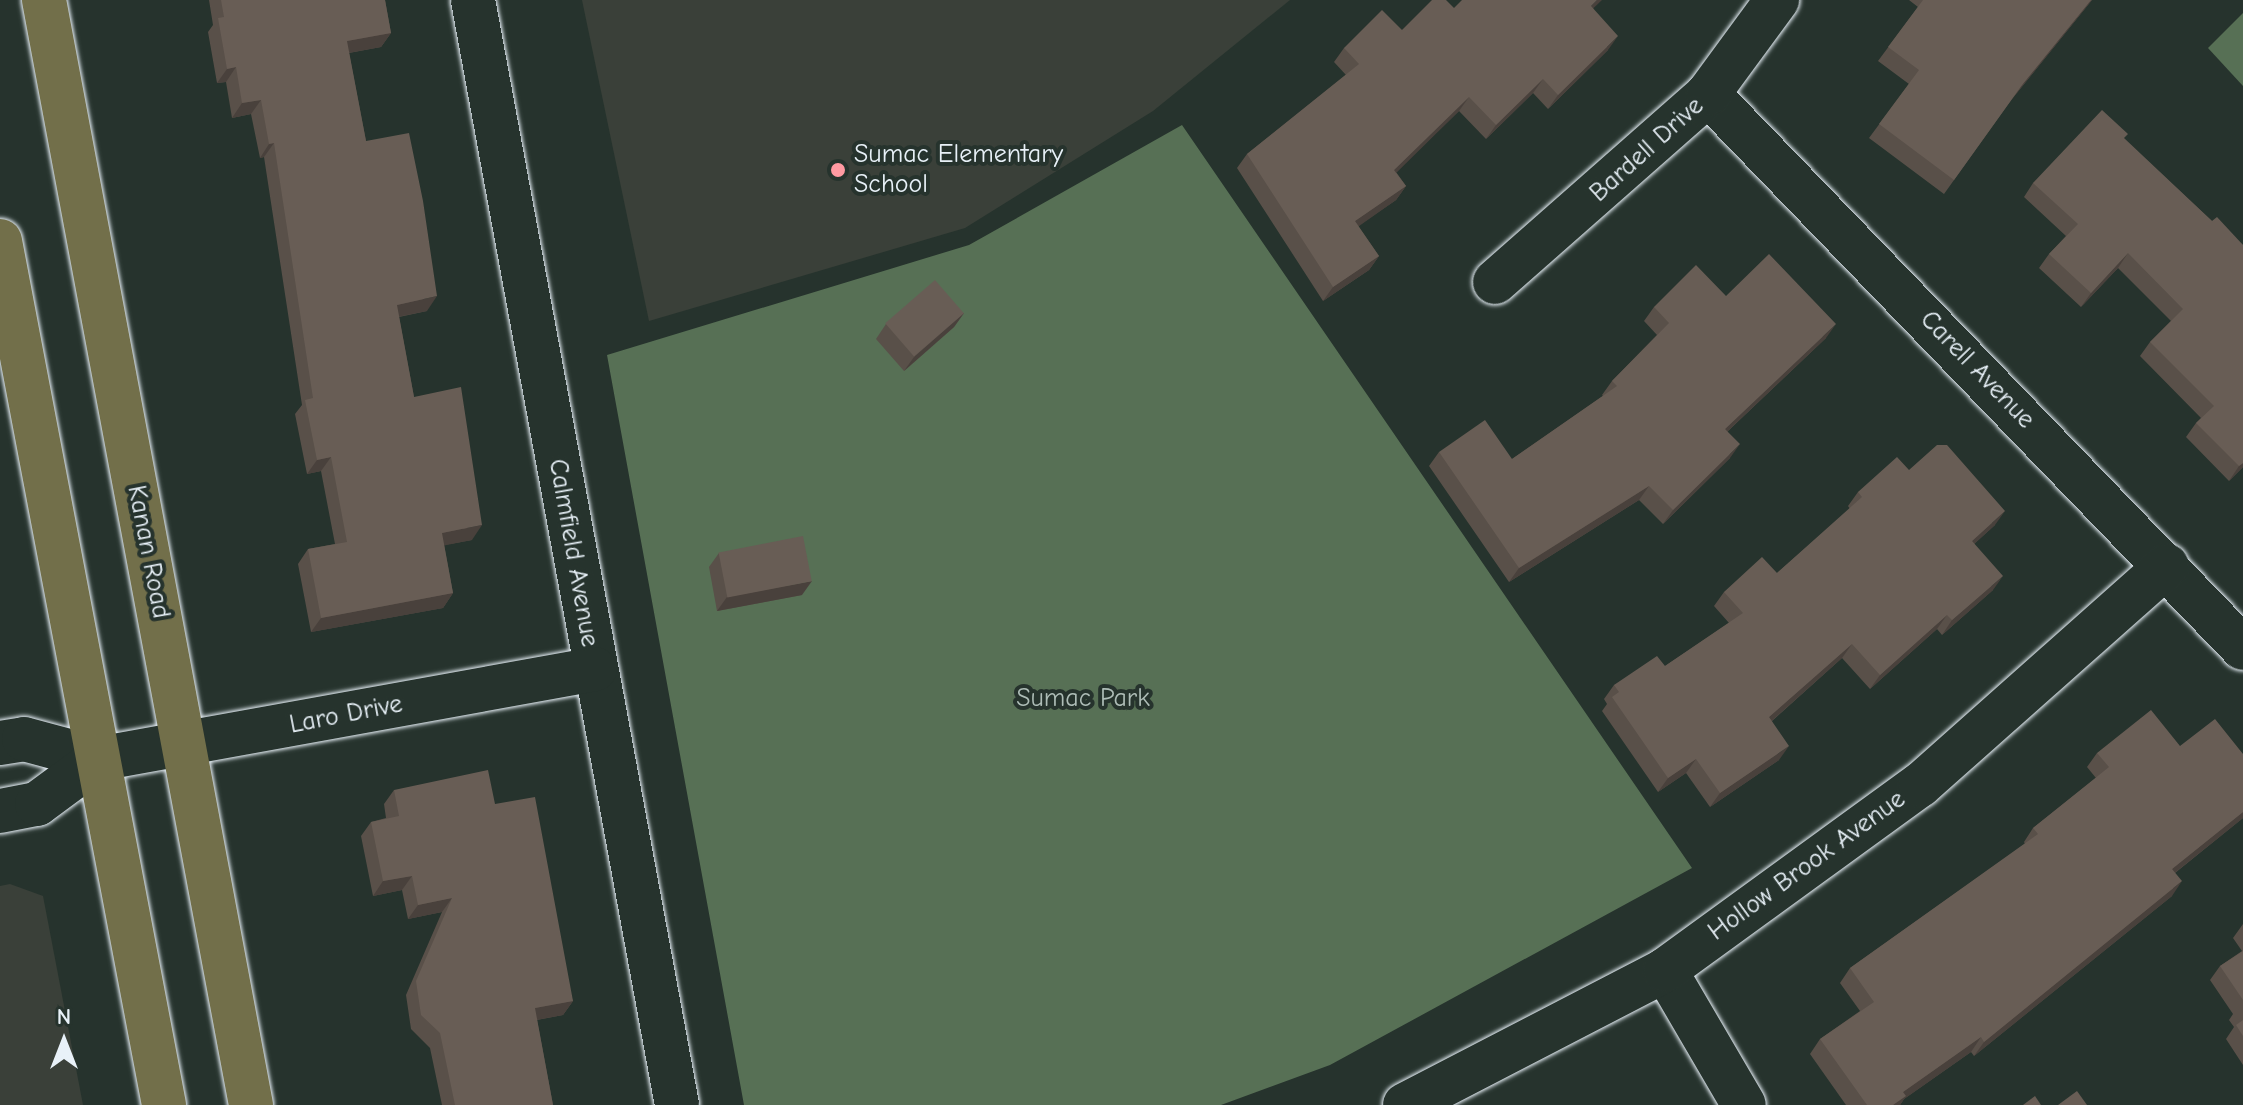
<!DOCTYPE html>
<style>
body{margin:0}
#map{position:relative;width:2243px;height:1105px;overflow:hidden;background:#26332d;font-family:"Comic Neue",sans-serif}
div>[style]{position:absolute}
.built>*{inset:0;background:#3a4039}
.green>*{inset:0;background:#577055}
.roads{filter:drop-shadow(0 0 2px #e8f1f8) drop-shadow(0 0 2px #e8f1f8)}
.minor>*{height:44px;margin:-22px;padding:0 22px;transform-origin:22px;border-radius:22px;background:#26332d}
.major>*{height:44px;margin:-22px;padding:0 22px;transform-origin:22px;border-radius:22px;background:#726f4a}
.wall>*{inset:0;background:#595049}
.shaded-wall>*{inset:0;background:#49413c}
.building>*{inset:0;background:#685d55;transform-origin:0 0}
.dots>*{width:22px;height:22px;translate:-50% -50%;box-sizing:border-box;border:4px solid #26332d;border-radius:50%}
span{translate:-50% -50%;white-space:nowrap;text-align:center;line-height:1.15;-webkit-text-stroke:8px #26332d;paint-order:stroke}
.street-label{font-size:26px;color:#e8f1f8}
.poi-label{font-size:26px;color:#e8f1f8}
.left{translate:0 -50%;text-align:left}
.park-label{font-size:26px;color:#aebdb7}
.north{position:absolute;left:24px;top:1001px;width:80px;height:80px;-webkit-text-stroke:6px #26332d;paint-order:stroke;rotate:0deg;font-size:22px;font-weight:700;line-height:32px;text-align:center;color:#e8f1f8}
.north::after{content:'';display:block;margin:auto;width:28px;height:36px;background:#e8f1f8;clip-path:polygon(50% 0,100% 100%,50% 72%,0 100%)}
</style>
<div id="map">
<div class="built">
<i style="clip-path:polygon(582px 0,1290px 0,1153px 111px,965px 228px,649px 321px)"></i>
<i style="clip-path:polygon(10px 884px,43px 896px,83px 1105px,0 1105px,0 886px)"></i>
</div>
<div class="green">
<i style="clip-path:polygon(2243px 13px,2243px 86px,2208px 48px)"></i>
<i style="clip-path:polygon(1182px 125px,1692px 868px,1330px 1065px,1221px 1105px,744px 1105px,607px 355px,969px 245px)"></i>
</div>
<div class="roads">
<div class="minor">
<i style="left:473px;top:0;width:1124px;rotate:79.54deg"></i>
<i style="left:1708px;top:94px;width:770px;rotate:46deg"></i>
<i style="left:1495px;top:282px;width:284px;rotate:-41.4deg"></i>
<i style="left:1708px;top:94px;width:117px;rotate:-53.7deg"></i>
<i style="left:0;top:743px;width:24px;rotate:-9deg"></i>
<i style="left:24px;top:739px;width:77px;rotate:15.1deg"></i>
<i style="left:98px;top:759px;width:505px;rotate:-10.26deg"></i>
<i style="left:0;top:811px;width:38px;rotate:-11deg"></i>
<i style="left:37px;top:804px;width:76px;rotate:-36.4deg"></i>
<i style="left:1665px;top:970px;width:156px;rotate:59.7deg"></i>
<i style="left:1405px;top:1105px;width:293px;rotate:-27.4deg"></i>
<i style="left:1665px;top:970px;width:315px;rotate:-36deg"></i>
<i style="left:1920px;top:785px;width:330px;rotate:-41.6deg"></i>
</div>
<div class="major">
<i style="left:44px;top:0;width:1124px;rotate:79.39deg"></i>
<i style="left:0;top:241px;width:879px;rotate:79.25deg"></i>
</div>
</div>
<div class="wall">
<i style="clip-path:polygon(209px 0,385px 0,391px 33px,381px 47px,349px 53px,366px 141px,427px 311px,399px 317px,414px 397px,472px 540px,444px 545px,453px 593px,443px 608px,311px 632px,298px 564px,308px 549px,335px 544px,321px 471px,307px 474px,295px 414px,302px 405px,264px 157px,260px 158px,251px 114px,232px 118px,226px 82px,217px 83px,208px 32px,213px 25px)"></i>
<i style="clip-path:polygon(1909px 0,2092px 0,2012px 99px,1944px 194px,1869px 138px,1909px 84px,1878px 61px,1918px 7px)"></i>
<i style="clip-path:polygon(1454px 8px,1593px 8px,1608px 50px,1548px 109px,1533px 93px,1486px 139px,1459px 111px,1396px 172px,1406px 186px,1396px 200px,1358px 226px,1379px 256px,1369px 270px,1323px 301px,1237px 168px,1247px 154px,1346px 75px,1334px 62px,1344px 48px,1402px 30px)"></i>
<i style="clip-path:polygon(2124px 139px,2212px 221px,2243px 245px,2243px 467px,2229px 481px,2186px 437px,2196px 423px,2201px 418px,2140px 356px,2150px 342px,2171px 321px,2118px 268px,2081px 307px,2039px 268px,2049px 254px,2066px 236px,2024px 197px,2033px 183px)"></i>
<i style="clip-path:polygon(1726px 296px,1826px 338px,1727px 432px,1730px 458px,1663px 524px,1639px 500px,1509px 582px,1429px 466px,1439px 452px,1512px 459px,1603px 396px,1602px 395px,1612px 381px,1657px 335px,1644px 321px,1654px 307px)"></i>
<i style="clip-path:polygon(964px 313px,954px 327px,904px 371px,876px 339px,886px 324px)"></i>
<i style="clip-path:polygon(1909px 470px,1995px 525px,1974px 544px,1993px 590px,1942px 635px,1937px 629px,1870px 689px,1842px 658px,1772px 721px,1779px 760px,1710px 807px,1686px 773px,1658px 792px,1602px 711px,1607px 704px,1604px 699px,1614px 685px,1665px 666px,1729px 623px,1714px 606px,1724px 592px,1777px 573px,1850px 509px,1848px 506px,1858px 492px)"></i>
<i style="clip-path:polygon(719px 553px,802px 595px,717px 611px,709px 567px)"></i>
<i style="clip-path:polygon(2180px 746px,2243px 754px,2243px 818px,2175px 873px,2172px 896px,1974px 1056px,1971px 1052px,1904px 1099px,1900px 1105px,1846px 1105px,1810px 1054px,1820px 1039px,1860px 1011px,1840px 983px,1850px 968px,2025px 844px,2024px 842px,2033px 828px,2096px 778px,2087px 767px,2097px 753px)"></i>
<i style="clip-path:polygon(394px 790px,495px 804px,573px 1001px,563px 1015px,537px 1020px,553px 1105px,442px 1105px,430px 1048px,411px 1029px,406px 995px,442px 912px,408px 919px,402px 890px,373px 896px,361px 836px,371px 822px,386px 818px,384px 804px)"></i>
<i style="clip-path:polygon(2243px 924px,2243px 1065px,2226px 1039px,2234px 1027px,2229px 1020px,2233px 1014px,2210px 980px,2220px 966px,2242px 951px,2233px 938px)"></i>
</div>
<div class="shaded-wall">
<i style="clip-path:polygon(1597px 0,1602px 0,1581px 20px,1591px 6px)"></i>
<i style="clip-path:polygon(2091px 0,2092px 0,2012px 99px,1944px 194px,2022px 85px)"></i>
<i style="clip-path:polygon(391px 33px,381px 47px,337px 55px,347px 41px)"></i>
<i style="clip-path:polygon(1618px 36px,1608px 50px,1548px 109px,1558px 95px)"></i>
<i style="clip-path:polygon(236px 67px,226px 82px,217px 83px,227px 69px)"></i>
<i style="clip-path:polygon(1543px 79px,1533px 93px,1486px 139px,1496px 125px)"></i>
<i style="clip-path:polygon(1469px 97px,1459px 111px,1385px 184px,1394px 170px)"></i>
<i style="clip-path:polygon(261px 100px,251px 114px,232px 118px,242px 103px)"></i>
<i style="clip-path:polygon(274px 143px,264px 157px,260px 158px,269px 144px)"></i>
<i style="clip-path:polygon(1406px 186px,1396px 200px,1345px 236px,1355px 221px)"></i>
<i style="clip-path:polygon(2128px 253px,2118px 268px,2081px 307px,2091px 293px)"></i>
<i style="clip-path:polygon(1379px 256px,1369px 270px,1323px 301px,1333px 287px)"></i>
<i style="clip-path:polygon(437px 296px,427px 311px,387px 319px,397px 305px)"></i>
<i style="clip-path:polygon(964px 313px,954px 327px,904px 371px,914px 357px)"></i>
<i style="clip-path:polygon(1836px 324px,1826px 338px,1715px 443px,1725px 429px)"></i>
<i style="clip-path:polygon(1740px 444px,1730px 458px,1663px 524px,1673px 510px)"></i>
<i style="clip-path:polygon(331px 457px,321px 471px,307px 474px,317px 460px)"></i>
<i style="clip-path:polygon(2243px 463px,2243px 467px,2229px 481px,2239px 466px)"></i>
<i style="clip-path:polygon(1649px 486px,1639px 500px,1509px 582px,1519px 568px)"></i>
<i style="clip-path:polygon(2005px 511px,1995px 525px,1962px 555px,1972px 541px)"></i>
<i style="clip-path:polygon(482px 525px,472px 540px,432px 548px,442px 533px)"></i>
<i style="clip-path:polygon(2003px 576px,1993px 590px,1942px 635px,1952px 620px)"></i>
<i style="clip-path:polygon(812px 581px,802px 595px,717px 611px,727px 597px)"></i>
<i style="clip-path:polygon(453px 593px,443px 608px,311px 632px,321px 618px)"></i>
<i style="clip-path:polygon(1947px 615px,1937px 629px,1870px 689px,1880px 675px)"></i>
<i style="clip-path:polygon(1852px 644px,1842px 658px,1759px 732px,1769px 717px)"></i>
<i style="clip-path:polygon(1789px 746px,1779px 760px,1710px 807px,1720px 793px)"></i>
<i style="clip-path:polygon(1696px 759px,1686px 773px,1658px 792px,1668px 778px)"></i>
<i style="clip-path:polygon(2243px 812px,2243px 818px,2162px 883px,2172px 869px)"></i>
<i style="clip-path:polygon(412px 876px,402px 890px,373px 896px,383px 881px)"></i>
<i style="clip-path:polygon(2182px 881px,2172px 896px,1974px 1056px,1984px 1042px)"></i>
<i style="clip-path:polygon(452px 898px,442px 912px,408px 919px,418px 905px)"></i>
<i style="clip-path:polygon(573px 1001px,563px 1015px,525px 1022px,535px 1008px)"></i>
<i style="clip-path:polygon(1981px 1037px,1971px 1052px,1904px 1099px,1900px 1105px,1893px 1105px,1903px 1092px)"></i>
</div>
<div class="building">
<i style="clip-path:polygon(221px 0,385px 0,391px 33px,347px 41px,366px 141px,409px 133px,423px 201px,437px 296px,397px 305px,414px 397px,461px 387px,482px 525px,442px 533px,453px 593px,321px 618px,308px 549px,347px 542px,331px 457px,317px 460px,305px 400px,313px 398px,274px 143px,269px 144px,261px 100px,242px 103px,236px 67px,227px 69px,218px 18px,224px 17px)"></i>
<i style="clip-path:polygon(1432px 0,1446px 0,1454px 8px,1462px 0,1597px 0,1591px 6px,1618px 36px,1558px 95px,1543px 79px,1496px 125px,1469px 97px,1394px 170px,1406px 186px,1355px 221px,1379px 256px,1333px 287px,1247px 154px,1359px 64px,1344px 48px,1382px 10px,1402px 30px)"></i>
<i style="clip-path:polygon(1923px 0,2091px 0,2022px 85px,1954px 180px,1879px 124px,1919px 70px,1888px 47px)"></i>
<i style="clip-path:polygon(2102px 110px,2128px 134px,2124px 138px,2212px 221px,2217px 217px,2243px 245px,2243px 463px,2239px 466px,2196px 423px,2214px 406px,2150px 342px,2183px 309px,2128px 253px,2091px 293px,2049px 254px,2078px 224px,2033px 183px)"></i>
<i style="clip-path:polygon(1769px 254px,1836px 324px,1725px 429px,1740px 444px,1673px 510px,1649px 486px,1519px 568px,1439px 452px,1485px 420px,1512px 459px,1617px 386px,1612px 381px,1669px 323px,1654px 307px,1696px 265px,1726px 296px)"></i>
<i style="left:935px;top:280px;width:44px;height:66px;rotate:49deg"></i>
<i style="clip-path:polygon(1937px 445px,1947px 445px,2005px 511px,1972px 541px,2003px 576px,1952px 620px,1947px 615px,1880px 675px,1852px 644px,1769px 717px,1789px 746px,1720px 793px,1696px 759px,1668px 778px,1612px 697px,1619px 692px,1614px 685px,1657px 656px,1665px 666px,1743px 613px,1724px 592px,1762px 557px,1777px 573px,1862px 497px,1858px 492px,1897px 457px,1909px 470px)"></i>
<i style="left:803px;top:536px;width:46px;height:86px;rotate:79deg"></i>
<i style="clip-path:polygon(2151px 710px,2180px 746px,2215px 719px,2243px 754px,2243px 812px,2172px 869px,2182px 881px,1984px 1042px,1981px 1037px,1903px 1092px,1906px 1096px,1893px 1105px,1867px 1105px,1820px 1039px,1874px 1002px,1850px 968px,2038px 834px,2033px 828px,2109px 767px,2097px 753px)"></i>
<i style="clip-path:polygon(488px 770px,495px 804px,535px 797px,573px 1001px,535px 1008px,553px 1105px,455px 1105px,440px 1033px,421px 1015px,416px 981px,452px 898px,418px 905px,412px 876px,383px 881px,371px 822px,399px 816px,394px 790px)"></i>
<i style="clip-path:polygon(2243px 951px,2243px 1000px,2220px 966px)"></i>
<i style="clip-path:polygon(2243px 1020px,2243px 1036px,2236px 1025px)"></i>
<i style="clip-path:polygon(2077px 1091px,2087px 1105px,2058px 1105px)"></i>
<i style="clip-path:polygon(2035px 1096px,2041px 1105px,2023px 1105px)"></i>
</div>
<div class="dots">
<i style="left:838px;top:170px;background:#ff9aa2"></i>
</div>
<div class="street-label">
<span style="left:1647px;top:150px;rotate:-42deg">Bardell Drive</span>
<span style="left:1977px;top:370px;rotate:46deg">Carell Avenue</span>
<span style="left:148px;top:552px;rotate:79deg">Kanan Road</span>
<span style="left:573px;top:553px;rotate:80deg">Calmfield Avenue</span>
<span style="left:346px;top:715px;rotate:-11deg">Laro Drive</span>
<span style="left:1807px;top:866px;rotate:-36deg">Hollow Brook Avenue</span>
</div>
<div class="poi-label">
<span class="left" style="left:854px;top:170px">Sumac Elementary<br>School</span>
</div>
<div class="park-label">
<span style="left:1083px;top:699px">Sumac Park</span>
</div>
<div class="north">N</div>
</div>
